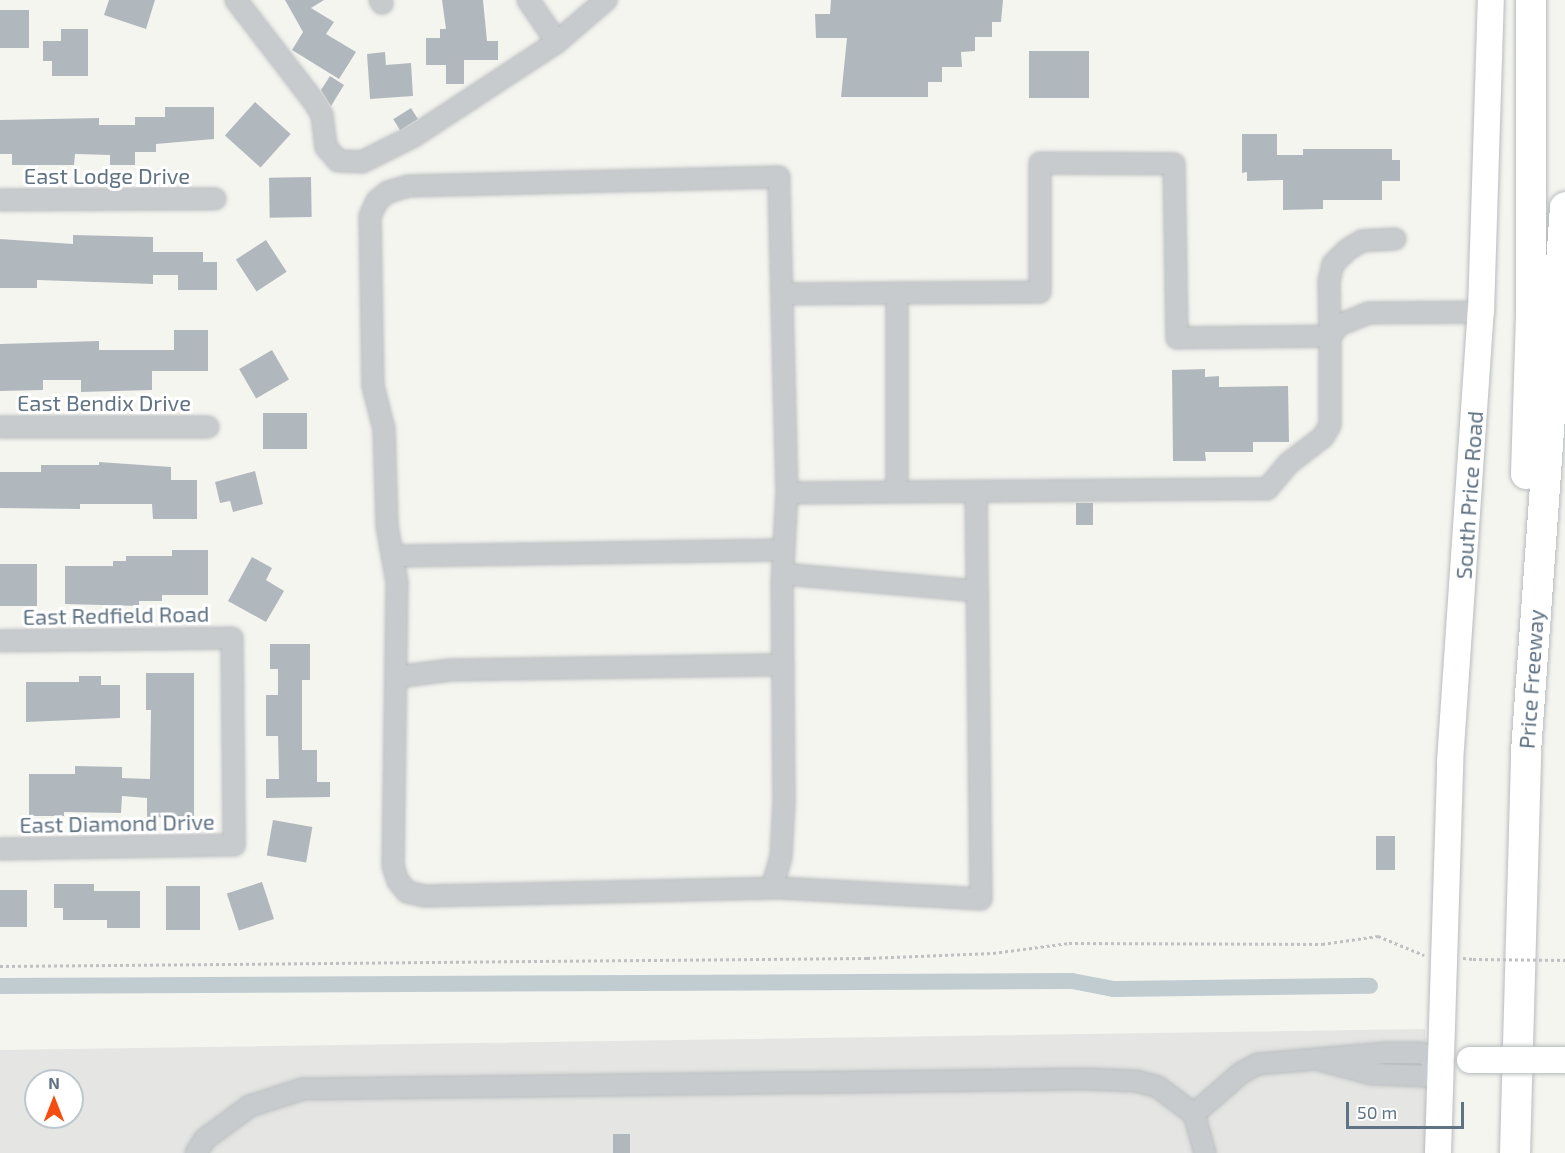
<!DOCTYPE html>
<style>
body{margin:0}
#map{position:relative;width:1565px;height:1153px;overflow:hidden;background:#f5f5f0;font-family:"Exo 2",sans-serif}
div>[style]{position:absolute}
.built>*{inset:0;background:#e5e6e3}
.canal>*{height:16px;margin:-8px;padding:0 8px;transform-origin:8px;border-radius:8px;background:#c1ccd1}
.building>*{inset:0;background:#b1b8bd;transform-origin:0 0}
.path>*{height:3px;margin-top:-1.5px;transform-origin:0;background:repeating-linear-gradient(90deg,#bec0c2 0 3px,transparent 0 6px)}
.roads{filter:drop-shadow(0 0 2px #b8bcbf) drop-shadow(0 0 2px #b8bcbf)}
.minor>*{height:20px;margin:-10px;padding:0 10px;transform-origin:10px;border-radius:10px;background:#c8cbce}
.major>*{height:26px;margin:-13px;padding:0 13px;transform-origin:13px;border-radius:13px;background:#fff}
.highway>*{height:30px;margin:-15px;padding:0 15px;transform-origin:15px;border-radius:15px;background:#fff}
.path-bridge>*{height:3px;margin-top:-1.5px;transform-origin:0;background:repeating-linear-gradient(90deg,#bec0c2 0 3px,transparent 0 6px)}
.bridges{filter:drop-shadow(0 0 2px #b8bcbf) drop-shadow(0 0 2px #b8bcbf)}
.major-bridge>*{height:26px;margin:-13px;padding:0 13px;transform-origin:13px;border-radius:13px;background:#fff}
span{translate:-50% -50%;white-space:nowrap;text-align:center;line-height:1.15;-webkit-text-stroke:6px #fff;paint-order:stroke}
.street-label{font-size:22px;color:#607384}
.north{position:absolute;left:24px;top:1069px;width:60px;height:60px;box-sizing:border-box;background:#fff;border:2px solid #bfc7ce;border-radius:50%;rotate:0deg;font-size:16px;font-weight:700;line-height:24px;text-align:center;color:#607384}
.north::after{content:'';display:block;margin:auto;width:21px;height:27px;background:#f54c10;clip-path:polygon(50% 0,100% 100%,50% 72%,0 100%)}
.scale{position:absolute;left:1346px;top:1102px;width:118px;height:27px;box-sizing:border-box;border:3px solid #607384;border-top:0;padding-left:8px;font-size:18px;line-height:21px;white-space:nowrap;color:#607384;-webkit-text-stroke:4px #fff;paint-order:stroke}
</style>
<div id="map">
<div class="built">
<i style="clip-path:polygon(evenodd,1425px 1029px,1427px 1153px,0 1153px,0 1050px,1425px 1029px,36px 1081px,72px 1081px,72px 1117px,36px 1117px,36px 1081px)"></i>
</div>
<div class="canal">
<i style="left:0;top:986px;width:1072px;rotate:-0.27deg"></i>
<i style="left:1072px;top:981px;width:43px;rotate:10.8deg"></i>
<i style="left:1114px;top:989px;width:256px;rotate:-0.7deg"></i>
</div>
<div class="building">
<i style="clip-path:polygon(109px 0,155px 0,146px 29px,104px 15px)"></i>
<i style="clip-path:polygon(285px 0,324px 0,311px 8px,334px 22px,326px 34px,356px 52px,339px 79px,292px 50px,303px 32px)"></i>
<i style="clip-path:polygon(442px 0,483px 0,487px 41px,498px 41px,498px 60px,464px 60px,464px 84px,446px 84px,446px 65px,426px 65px,426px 38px,440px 38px,440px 29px,446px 29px)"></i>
<i style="clip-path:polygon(831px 0,1003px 0,1001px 22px,992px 22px,992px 37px,975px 37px,975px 51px,961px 52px,962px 67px,942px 67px,942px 82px,928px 82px,928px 97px,841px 97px,847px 38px,816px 38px,815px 14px,830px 14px)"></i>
<i style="left:0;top:10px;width:29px;height:38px"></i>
<i style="clip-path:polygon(61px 29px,88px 29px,88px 76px,52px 76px,52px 61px,43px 61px,43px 41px,61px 41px)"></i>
<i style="left:1029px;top:51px;width:60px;height:47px"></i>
<i style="clip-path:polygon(385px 52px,386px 65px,411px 63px,413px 96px,370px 99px,367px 54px)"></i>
<i style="clip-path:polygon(330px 76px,344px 85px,331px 106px,321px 90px)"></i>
<i style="left:255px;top:102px;width:48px;height:45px;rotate:42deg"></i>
<i style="clip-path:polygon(165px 107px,214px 107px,214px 139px,156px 144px,156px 152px,135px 152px,135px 165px,110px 165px,110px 155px,75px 154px,74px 165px,12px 165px,12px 154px,0 154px,0 120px,99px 118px,99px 125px,135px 125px,135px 117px,165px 117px)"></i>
<i style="left:411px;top:108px;width:13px;height:21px;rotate:58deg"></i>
<i style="clip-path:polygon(1242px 134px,1277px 134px,1277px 155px,1303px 155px,1303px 149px,1392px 149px,1392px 160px,1400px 160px,1400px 181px,1382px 181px,1382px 200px,1323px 200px,1323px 209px,1283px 210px,1283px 180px,1247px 181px,1247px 172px,1242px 173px)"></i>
<i style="left:311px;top:177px;width:40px;height:42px;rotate:89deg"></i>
<i style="clip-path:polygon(73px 235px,153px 237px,153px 252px,203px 252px,203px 262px,217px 262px,217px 290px,178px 290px,178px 275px,153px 275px,153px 284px,37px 280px,37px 288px,0 288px,0 239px,73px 244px)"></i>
<i style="left:266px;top:240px;width:38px;height:36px;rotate:57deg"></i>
<i style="clip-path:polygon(174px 330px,208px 330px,208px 371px,152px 371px,152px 390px,81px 392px,81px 380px,43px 380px,43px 390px,0 391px,0 344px,99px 341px,99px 350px,174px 350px)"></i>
<i style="left:272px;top:350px;width:34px;height:38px;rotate:60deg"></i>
<i style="clip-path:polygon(1205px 369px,1205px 377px,1219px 376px,1219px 387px,1288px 386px,1289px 442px,1253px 442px,1253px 452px,1205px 452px,1206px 461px,1173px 461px,1172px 370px)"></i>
<i style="left:263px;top:413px;width:44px;height:36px"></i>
<i style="clip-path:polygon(99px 462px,171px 467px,171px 480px,197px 480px,197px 519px,153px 519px,152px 504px,80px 504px,80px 509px,0 508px,0 472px,41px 472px,41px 465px,99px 465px)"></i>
<i style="clip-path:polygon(255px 471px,263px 504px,233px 512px,230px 501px,220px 503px,215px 482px)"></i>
<i style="left:1076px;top:503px;width:17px;height:22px"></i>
<i style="clip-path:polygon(172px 550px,208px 550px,208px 595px,162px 595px,162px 601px,139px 601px,139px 606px,65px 604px,65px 566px,113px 566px,113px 561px,126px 561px,126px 556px,172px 556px)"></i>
<i style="clip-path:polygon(252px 557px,272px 568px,266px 580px,284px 591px,266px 622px,228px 601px)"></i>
<i style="left:0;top:564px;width:37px;height:42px"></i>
<i style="clip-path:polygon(270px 644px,310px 644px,310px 680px,302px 680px,302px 750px,317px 750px,317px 782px,330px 782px,330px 797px,266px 798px,266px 779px,279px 779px,278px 736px,266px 736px,266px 695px,278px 695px,278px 669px,270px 669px)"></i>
<i style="clip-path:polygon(146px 673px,194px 673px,194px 818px,147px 817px,147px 798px,122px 796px,121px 813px,64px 812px,64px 816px,29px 816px,29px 774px,75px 774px,75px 766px,122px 767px,122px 778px,150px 779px,151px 710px,146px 710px)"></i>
<i style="clip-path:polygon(79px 676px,101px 676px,101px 685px,120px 685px,120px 718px,26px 722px,26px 682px,79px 682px)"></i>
<i style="left:273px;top:820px;width:40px;height:36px;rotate:10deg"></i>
<i style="left:1376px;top:836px;width:19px;height:34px"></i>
<i style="left:262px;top:882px;width:39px;height:37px;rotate:72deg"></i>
<i style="clip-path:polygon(54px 884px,94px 884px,94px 891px,140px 891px,140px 928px,107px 928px,107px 920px,63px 920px,63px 908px,54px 908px)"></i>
<i style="left:166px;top:886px;width:34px;height:44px"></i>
<i style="left:0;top:890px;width:27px;height:37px"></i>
<i style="left:613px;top:1134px;width:17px;height:19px"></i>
</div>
<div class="path">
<i style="left:1463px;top:958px;width:10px;rotate:6deg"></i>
<i style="left:0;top:966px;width:867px;rotate:-0.53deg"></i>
<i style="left:867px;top:958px;width:126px;rotate:-2.3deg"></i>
<i style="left:993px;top:953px;width:77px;rotate:-7.5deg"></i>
<i style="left:1069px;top:943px;width:253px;rotate:0.2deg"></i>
<i style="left:1322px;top:944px;width:57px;rotate:-8.1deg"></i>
<i style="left:1378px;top:936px;width:50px;rotate:22.4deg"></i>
</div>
<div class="roads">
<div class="minor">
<i style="left:236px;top:0;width:130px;rotate:52.5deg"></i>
<i style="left:315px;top:103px;width:14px;rotate:60deg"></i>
<i style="left:322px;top:115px;width:32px;rotate:83deg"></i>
<i style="left:326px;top:147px;width:18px;rotate:49deg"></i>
<i style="left:338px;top:161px;width:24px;rotate:2deg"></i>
<i style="left:362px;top:162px;width:58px;rotate:-26.6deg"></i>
<i style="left:414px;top:136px;width:171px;rotate:-33.3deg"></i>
<i style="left:380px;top:0;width:4px;rotate:56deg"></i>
<i style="left:528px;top:0;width:51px;rotate:55.4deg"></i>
<i style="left:557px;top:42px;width:65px;rotate:-40.6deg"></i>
<i style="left:0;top:200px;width:215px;rotate:-0.3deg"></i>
<i style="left:1395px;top:239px;width:33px;rotate:177deg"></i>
<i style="left:1362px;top:241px;width:17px;rotate:149deg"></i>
<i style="left:1347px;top:250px;width:20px;rotate:135deg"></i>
<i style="left:1333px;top:264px;width:18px;rotate:103deg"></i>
<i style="left:1329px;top:282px;width:54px;rotate:88.9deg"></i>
<i style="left:1330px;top:336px;width:153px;rotate:179.3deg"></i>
<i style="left:1177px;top:338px;width:174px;rotate:-91deg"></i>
<i style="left:1174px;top:164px;width:134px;rotate:-179.6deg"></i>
<i style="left:1040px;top:163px;width:129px;rotate:90deg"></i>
<i style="left:1040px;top:292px;width:143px;rotate:179.6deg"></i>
<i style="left:897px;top:293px;width:199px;rotate:90deg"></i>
<i style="left:897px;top:492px;width:370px;rotate:-0.5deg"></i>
<i style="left:1267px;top:489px;width:34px;rotate:-50deg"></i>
<i style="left:1289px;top:463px;width:43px;rotate:-37.4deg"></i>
<i style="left:1323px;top:437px;width:14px;rotate:-60deg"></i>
<i style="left:1330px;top:425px;width:89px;rotate:-90deg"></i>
<i style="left:1330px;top:336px;width:14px;rotate:-51deg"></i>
<i style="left:1339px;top:325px;width:32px;rotate:-22deg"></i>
<i style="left:1369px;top:313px;width:112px;rotate:-0.5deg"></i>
<i style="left:782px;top:294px;width:115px;rotate:-0.5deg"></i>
<i style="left:0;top:427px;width:208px"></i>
<i style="left:897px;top:492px;width:110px;rotate:179.5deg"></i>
<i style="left:787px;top:493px;width:316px;rotate:-91.5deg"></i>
<i style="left:779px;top:177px;width:371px;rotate:178.6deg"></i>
<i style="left:408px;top:186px;width:21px;rotate:163deg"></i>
<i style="left:388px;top:192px;width:14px;rotate:141deg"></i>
<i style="left:377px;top:201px;width:17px;rotate:115deg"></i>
<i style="left:370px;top:216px;width:170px;rotate:89deg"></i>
<i style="left:373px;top:386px;width:44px;rotate:75.7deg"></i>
<i style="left:384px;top:429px;width:97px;rotate:88.2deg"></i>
<i style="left:387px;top:526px;width:57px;rotate:79.9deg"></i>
<i style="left:397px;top:582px;width:284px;rotate:90.8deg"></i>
<i style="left:393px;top:866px;width:16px;rotate:72deg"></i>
<i style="left:398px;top:881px;width:14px;rotate:51deg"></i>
<i style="left:407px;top:892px;width:18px;rotate:13deg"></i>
<i style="left:425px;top:896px;width:354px;rotate:-1.3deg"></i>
<i style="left:779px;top:888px;width:202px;rotate:3.1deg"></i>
<i style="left:981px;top:899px;width:407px;rotate:-90.7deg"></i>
<i style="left:394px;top:556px;width:390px;rotate:-0.9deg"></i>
<i style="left:783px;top:574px;width:195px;rotate:5deg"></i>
<i style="left:0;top:641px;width:232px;rotate:-0.7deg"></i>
<i style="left:232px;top:638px;width:207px;rotate:89.4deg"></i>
<i style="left:234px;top:845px;width:234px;rotate:179deg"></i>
<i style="left:396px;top:677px;width:55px;rotate:-7.3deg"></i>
<i style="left:451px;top:670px;width:332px;rotate:-0.9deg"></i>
<i style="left:772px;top:888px;width:32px;rotate:-74deg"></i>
<i style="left:781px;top:857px;width:56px;rotate:-86.9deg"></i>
<i style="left:784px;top:801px;width:217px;rotate:-90.5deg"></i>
<i style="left:782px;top:584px;width:91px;rotate:-86.9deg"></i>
<i style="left:1194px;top:1114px;width:62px;rotate:-41.1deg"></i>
<i style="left:1241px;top:1073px;width:19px;rotate:-28deg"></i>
<i style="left:1258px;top:1064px;width:128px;rotate:-4.9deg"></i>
<i style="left:1386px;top:1053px;width:35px"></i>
<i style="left:1421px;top:1053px;width:19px;rotate:21deg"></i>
<i style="left:1439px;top:1060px;width:21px;rotate:129deg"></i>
<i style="left:1426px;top:1076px;width:54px;rotate:-177.9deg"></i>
<i style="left:1372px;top:1074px;width:51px;rotate:-165.1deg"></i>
<i style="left:196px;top:1153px;width:17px;rotate:-57deg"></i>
<i style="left:205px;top:1139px;width:56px;rotate:-36.3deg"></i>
<i style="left:250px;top:1106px;width:56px;rotate:-17.8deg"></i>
<i style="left:303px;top:1089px;width:780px;rotate:-0.73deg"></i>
<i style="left:1083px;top:1079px;width:53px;rotate:2.2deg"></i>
<i style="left:1136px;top:1081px;width:23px;rotate:15deg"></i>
<i style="left:1158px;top:1087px;width:45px;rotate:36.9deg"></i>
<i style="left:1194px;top:1114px;width:41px;rotate:74.2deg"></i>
</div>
<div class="major">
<i style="left:1438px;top:1153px;width:391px;rotate:-88.2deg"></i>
<i style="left:1450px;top:762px;width:451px;rotate:-86.1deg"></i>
<i style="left:1481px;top:312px;width:312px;rotate:-88.2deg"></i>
</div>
<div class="highway">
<i style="left:1526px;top:474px;width:155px;rotate:-88.2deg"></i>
<i style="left:1531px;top:319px;width:319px;rotate:-90deg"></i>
<i style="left:1515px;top:1153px;width:401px;rotate:-88.4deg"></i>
<i style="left:1526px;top:752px;width:546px;rotate:-85.91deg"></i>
</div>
</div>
<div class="path-bridge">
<i style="left:1473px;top:959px;width:92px;rotate:0.6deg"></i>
</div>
<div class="bridges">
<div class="major-bridge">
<i style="left:1470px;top:1060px;width:95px"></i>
</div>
</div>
<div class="street-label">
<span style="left:107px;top:176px">East Lodge Drive</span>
<span style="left:104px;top:403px">East Bendix Drive</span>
<span style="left:1469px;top:495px;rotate:-86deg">South Price Road</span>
<span style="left:116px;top:615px;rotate:-1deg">East Redfield Road</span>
<span style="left:1531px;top:679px;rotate:-86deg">Price Freeway</span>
<span style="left:117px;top:823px;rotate:-1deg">East Diamond Drive</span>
</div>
<div class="north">N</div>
<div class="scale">50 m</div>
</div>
